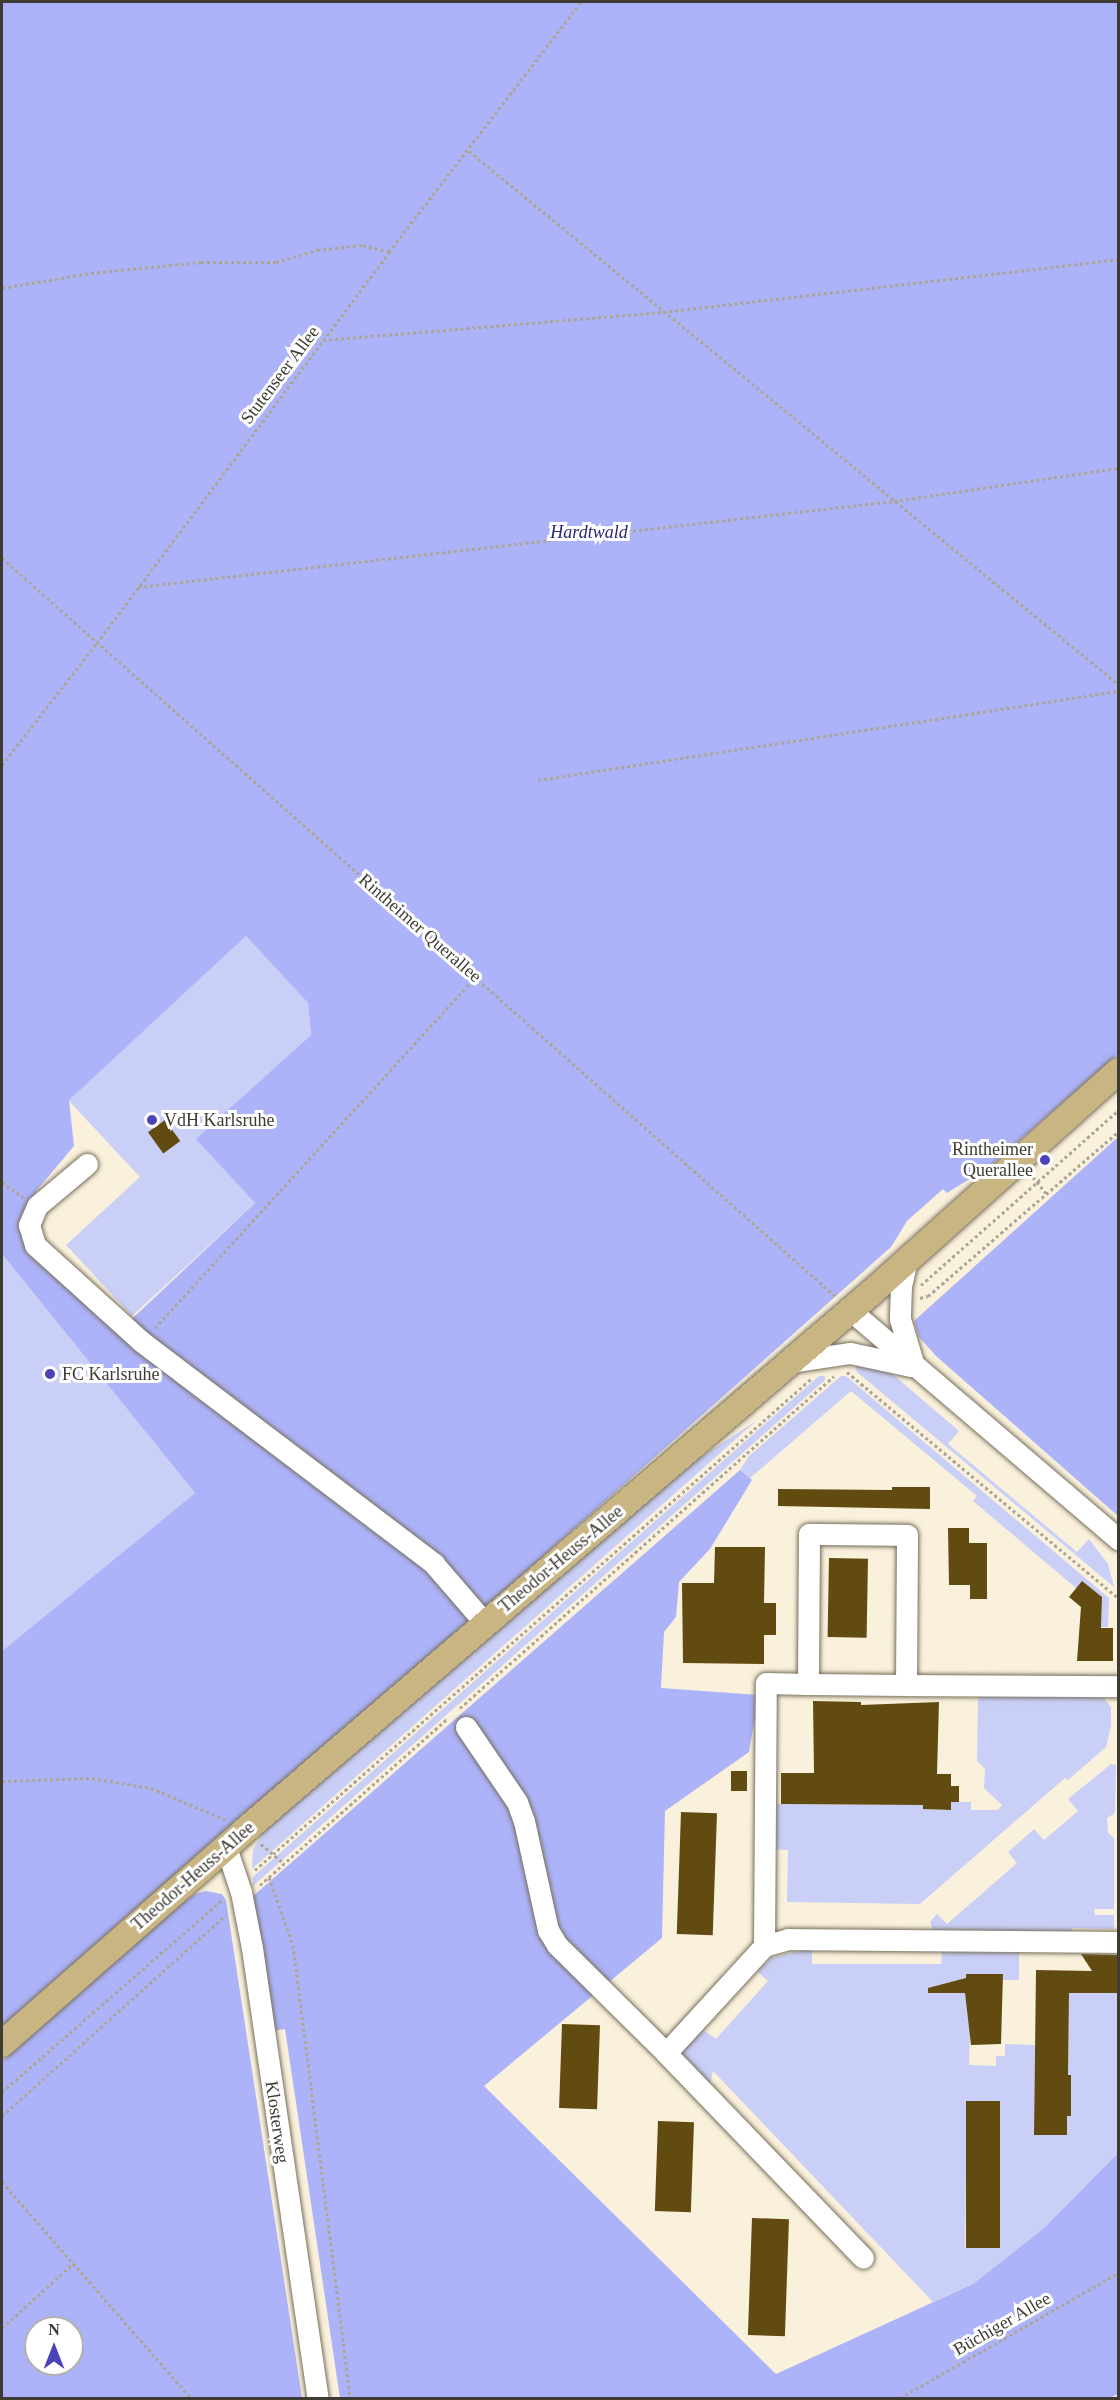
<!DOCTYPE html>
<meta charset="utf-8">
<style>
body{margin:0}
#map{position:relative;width:1120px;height:2400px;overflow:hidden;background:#faf1dc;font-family:Georgia,serif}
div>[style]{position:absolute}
.green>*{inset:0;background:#cacff7}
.forest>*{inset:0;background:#adb3f9}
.building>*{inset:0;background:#614b10;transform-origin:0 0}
.path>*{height:3px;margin-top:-1.5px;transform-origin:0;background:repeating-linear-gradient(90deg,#ada697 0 3px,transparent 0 6px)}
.roads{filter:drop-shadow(0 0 2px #766e5c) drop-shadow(0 0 2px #766e5c)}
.minor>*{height:21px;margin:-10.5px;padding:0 10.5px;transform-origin:10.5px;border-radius:10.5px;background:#fff}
.major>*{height:26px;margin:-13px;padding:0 13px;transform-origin:13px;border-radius:13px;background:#c9b581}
.dots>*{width:16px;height:16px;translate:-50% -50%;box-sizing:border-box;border:3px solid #fff;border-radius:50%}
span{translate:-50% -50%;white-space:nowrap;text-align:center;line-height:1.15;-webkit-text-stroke:6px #fff;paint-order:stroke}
.street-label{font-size:18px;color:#3e3b33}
.park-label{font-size:18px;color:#2b2674;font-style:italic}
.poi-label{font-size:18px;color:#3e3b33}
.left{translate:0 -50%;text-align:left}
.right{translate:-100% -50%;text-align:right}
.frame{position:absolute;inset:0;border:3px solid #3e3b33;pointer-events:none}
.north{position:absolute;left:24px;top:2316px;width:60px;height:60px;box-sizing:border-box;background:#fff;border:2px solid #b2b1ad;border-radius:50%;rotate:0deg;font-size:16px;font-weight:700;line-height:24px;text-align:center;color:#3e3b33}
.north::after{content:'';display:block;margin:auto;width:21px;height:27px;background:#4b43ba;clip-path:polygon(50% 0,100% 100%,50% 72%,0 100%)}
</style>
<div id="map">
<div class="green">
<i style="clip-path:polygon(246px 936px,308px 1003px,311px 1035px,197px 1139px,255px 1203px,132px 1316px,66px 1245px,140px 1177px,68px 1100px)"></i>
<i style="clip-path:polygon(2px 1254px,195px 1493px,2px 1651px)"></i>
<i style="clip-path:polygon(854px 1363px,888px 1371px,896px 1377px,959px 1431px,948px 1444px,1077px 1552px,1089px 1539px,1108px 1564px,1114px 1587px,857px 1372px)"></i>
<i style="clip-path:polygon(819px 1376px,825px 1376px,825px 1380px,253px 1886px,253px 1877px)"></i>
<i style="clip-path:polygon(841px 1376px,846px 1376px,1109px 1598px,1108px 1627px,1101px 1627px,1102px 1597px,1076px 1588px,973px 1501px,977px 1496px,851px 1391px,750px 1478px,740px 1470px,749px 1456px)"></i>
<i style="clip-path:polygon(756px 1421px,681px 1488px,252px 1869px,253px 1850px,266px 1828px,678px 1472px)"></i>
<i style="clip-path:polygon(982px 1695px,1105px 1695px,1105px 1700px,1111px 1707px,1111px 1726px,1106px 1747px,1068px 1780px,1065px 1778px,920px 1904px,787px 1902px,788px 1850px,769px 1849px,770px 1804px,923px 1805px,924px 1809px,951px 1810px,951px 1802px,971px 1802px,971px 1810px,998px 1810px,1002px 1805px,984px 1788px,985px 1769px,977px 1761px,978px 1699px)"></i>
<i style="clip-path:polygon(1111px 1764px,1116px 1765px,1115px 1813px,1107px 1818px,1108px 1833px,1114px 1838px,1114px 1909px,1094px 1909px,1095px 1915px,1114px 1915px,1114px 1929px,1072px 1928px,1072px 1933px,933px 1930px,930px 1922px,937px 1914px,947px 1924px,1017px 1863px,1008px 1852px,1034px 1829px,1044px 1840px,1078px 1811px,1068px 1799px)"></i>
<i style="clip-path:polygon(evenodd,801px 1950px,812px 1950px,812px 1964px,941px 1964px,942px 1951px,1019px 1952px,1019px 1980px,1002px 1980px,1002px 1974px,966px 1974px,965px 1979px,948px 1983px,965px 1993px,970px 2031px,969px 2065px,996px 2066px,996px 2056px,1005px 2056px,1005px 2044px,1035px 2045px,1034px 2134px,1067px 2135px,1067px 2116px,1071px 2116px,1071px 2076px,1068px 2075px,1069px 1993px,1118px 1993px,1118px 2153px,1044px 2228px,973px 2284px,933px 2302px,713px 2071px,709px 2089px,681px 2056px,681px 2052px,703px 2030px,716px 2039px,768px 1981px,758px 1972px,763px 1966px,772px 1958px,801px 1950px,967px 2101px,1000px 2101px,998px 2248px,965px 2247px,967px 2101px)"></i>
</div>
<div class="forest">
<i style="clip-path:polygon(evenodd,2px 2px,1118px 2px,1118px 1054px,989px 1167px,947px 1193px,943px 1189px,907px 1221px,891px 1247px,261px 1807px,2px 2033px,2px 1651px,195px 1493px,2px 1254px,2px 2px,246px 936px,308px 1003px,311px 1035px,196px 1139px,255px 1203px,118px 1332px,28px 1254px,22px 1221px,37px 1190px,74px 1146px,69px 1100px,246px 936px)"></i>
<i style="clip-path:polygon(1118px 1137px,1118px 1516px,936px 1356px,919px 1337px,914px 1321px)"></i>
<i style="clip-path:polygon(740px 1470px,752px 1480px,710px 1549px,679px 1582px,676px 1617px,664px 1632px,661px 1688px,759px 1695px,749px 1752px,665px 1811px,662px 1938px,484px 2086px,776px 2374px,973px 2284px,1044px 2228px,1118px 2153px,1118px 2394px,1110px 2398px,340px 2398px,285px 2029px,272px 2031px,252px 1897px)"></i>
<i style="clip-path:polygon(evenodd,206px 1891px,222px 1894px,226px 1900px,302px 2398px,2px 2398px,2px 2061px,179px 1905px,195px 1894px,206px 1891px,36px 2328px,72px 2328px,72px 2364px,36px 2364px,36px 2328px)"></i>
</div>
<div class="building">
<i style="left:165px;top:1120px;width:26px;height:21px;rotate:54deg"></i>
<i style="clip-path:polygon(892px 1487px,930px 1487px,930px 1509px,778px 1506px,778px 1489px,892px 1490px)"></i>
<i style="clip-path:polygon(948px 1528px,969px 1528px,969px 1543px,987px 1543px,987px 1599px,970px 1599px,970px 1585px,949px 1585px)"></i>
<i style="clip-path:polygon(715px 1547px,765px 1547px,764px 1603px,776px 1603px,776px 1635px,764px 1635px,764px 1664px,683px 1663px,682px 1583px,714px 1583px)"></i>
<i style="left:829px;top:1558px;width:39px;height:79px;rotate:1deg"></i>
<i style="clip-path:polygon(1082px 1581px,1102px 1597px,1101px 1628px,1113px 1628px,1113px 1661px,1077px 1661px,1081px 1607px,1069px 1597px)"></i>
<i style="clip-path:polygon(813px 1701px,861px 1702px,861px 1705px,939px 1702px,937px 1774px,951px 1774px,951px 1786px,959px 1786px,959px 1802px,951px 1802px,951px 1810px,923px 1809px,923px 1805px,781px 1804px,781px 1773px,814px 1773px)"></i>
<i style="left:731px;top:1771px;width:16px;height:20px"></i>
<i style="left:681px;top:1812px;width:36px;height:122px;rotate:2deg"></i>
<i style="clip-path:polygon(1081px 1954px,1119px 1955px,1119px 1993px,1069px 1993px,1068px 2075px,1071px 2075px,1071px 2116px,1067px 2116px,1067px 2135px,1034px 2135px,1036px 1970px,1092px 1971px)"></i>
<i style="clip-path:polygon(966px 1974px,1003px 1974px,1001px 2044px,971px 2045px,965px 1993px,928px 1993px,928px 1988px,966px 1978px)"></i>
<i style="left:562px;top:2024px;width:38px;height:84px;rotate:2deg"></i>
<i style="left:966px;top:2101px;width:34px;height:147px"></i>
<i style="left:658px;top:2121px;width:36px;height:90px;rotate:2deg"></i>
<i style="left:752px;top:2218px;width:37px;height:117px;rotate:2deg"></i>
</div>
<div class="path">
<i style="left:469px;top:151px;width:840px;rotate:39.4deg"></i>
<i style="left:2px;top:288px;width:90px;rotate:-9.6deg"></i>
<i style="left:91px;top:273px;width:111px;rotate:-5.7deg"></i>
<i style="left:201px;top:262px;width:75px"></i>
<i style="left:276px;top:262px;width:43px;rotate:-16.3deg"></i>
<i style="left:317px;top:250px;width:46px;rotate:-6.2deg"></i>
<i style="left:363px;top:245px;width:27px;rotate:15deg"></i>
<i style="left:323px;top:340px;width:341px;rotate:-4.7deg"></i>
<i style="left:663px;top:312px;width:458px;rotate:-6.6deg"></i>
<i style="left:2px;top:558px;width:1114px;rotate:41.54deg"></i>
<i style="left:138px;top:587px;width:761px;rotate:-6.49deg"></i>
<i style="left:894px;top:501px;width:226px;rotate:-8.4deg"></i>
<i style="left:2px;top:765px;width:155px;rotate:-52.1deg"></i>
<i style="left:97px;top:643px;width:488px;rotate:-53.2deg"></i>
<i style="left:389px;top:252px;width:315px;rotate:-52.5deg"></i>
<i style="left:538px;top:780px;width:587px;rotate:-8.72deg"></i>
<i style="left:1033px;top:1177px;width:22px;rotate:51deg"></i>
<i style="left:2px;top:1182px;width:26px;rotate:36deg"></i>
<i style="left:921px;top:1285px;width:263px;rotate:-41.5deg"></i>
<i style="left:920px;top:1298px;width:8px;rotate:-14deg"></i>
<i style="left:928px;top:1296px;width:251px;rotate:-40.8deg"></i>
<i style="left:155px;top:1328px;width:476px;rotate:-47.6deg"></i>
<i style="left:847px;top:1372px;width:353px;rotate:39.8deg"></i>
<i style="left:460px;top:1708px;width:500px;rotate:-41.6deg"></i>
<i style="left:2px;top:1781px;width:90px;rotate:-1.9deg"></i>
<i style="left:92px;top:1778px;width:60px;rotate:9.6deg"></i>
<i style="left:151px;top:1788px;width:82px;rotate:23.1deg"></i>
<i style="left:261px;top:1844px;width:30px;rotate:40deg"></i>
<i style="left:255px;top:1870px;width:743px;rotate:-41.45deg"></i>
<i style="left:269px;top:1877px;width:72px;rotate:70.6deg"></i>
<i style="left:293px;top:1945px;width:457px;rotate:82.8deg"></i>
<i style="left:260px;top:1885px;width:251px;rotate:-41.6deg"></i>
<i style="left:2px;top:2092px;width:293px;rotate:-41.1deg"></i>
<i style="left:2px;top:2116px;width:301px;rotate:-41.9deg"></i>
<i style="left:2px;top:2182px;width:287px;rotate:48.8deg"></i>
<i style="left:2px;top:2328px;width:97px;rotate:-42.1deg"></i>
<i style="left:900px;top:2398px;width:251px;rotate:-29.8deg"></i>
<i style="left:1116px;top:2398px;width:2px;rotate:-27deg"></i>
</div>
<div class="roads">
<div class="minor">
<i style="left:87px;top:1164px;width:65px;rotate:140deg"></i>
<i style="left:37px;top:1206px;width:21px;rotate:113deg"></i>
<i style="left:29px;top:1225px;width:21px;rotate:73deg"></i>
<i style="left:35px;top:1245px;width:144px;rotate:42.2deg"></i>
<i style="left:142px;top:1342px;width:367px;rotate:37.2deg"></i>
<i style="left:434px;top:1564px;width:78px;rotate:49.2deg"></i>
<i style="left:907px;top:1260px;width:27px;rotate:103deg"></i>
<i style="left:901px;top:1286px;width:33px;rotate:92deg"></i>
<i style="left:900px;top:1319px;width:49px;rotate:73.4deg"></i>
<i style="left:850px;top:1310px;width:353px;rotate:40.5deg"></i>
<i style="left:789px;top:1362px;width:62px;rotate:-8.4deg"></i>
<i style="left:850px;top:1353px;width:62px;rotate:12deg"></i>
<i style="left:906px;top:1685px;width:212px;rotate:0.3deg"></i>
<i style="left:466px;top:1727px;width:91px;rotate:55.8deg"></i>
<i style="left:517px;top:1802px;width:20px;rotate:70deg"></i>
<i style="left:524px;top:1821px;width:112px;rotate:77.6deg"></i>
<i style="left:548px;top:1930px;width:17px;rotate:59deg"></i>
<i style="left:557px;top:1945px;width:153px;rotate:44.7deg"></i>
<i style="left:666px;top:2053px;width:145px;rotate:-47.5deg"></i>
<i style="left:764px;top:1946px;width:25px;rotate:-16deg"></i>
<i style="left:788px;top:1939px;width:330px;rotate:0.5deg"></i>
<i style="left:226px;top:1847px;width:47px;rotate:71.6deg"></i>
<i style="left:241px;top:1892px;width:57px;rotate:78.9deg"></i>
<i style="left:252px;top:1948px;width:455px;rotate:81.7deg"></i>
<i style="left:764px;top:1946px;width:263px;rotate:-89.6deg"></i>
<i style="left:766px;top:1683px;width:42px;rotate:1.4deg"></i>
<i style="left:808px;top:1684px;width:98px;rotate:0.6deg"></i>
<i style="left:906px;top:1685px;width:150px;rotate:-89.6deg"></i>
<i style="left:907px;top:1535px;width:98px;rotate:-179.4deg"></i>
<i style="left:809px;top:1534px;width:150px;rotate:90.4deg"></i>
<i style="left:666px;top:2053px;width:284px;rotate:46.1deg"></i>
</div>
<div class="major">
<i style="left:2px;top:2044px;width:321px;rotate:-41.3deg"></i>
<i style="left:243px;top:1832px;width:828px;rotate:-40.64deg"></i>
<i style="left:871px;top:1293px;width:332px;rotate:-41.9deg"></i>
</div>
</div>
<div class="dots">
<i style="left:152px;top:1120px;background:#4b43ba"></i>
<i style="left:1045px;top:1160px;background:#4b43ba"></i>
<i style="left:50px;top:1374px;background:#4b43ba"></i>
</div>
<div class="street-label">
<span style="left:280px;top:375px;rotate:-53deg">Stutenseer Allee</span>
<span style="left:420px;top:928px;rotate:41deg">Rintheimer Querallee</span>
<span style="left:561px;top:1559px;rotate:-40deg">Theodor-Heuss-Allee</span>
<span style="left:193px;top:1876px;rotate:-41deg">Theodor-Heuss-Allee</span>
<span style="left:277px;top:2122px;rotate:82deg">Klosterweg</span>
<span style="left:1002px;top:2324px;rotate:-30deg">Büchiger Allee</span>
</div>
<div class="park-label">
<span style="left:589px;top:532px">Hardtwald</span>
</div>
<div class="poi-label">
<span class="left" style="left:164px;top:1120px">VdH Karlsruhe</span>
<span class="right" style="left:1033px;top:1160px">Rintheimer<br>Querallee</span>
<span class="left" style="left:62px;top:1374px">FC Karlsruhe</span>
</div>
<div class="frame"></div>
<div class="north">N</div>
</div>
